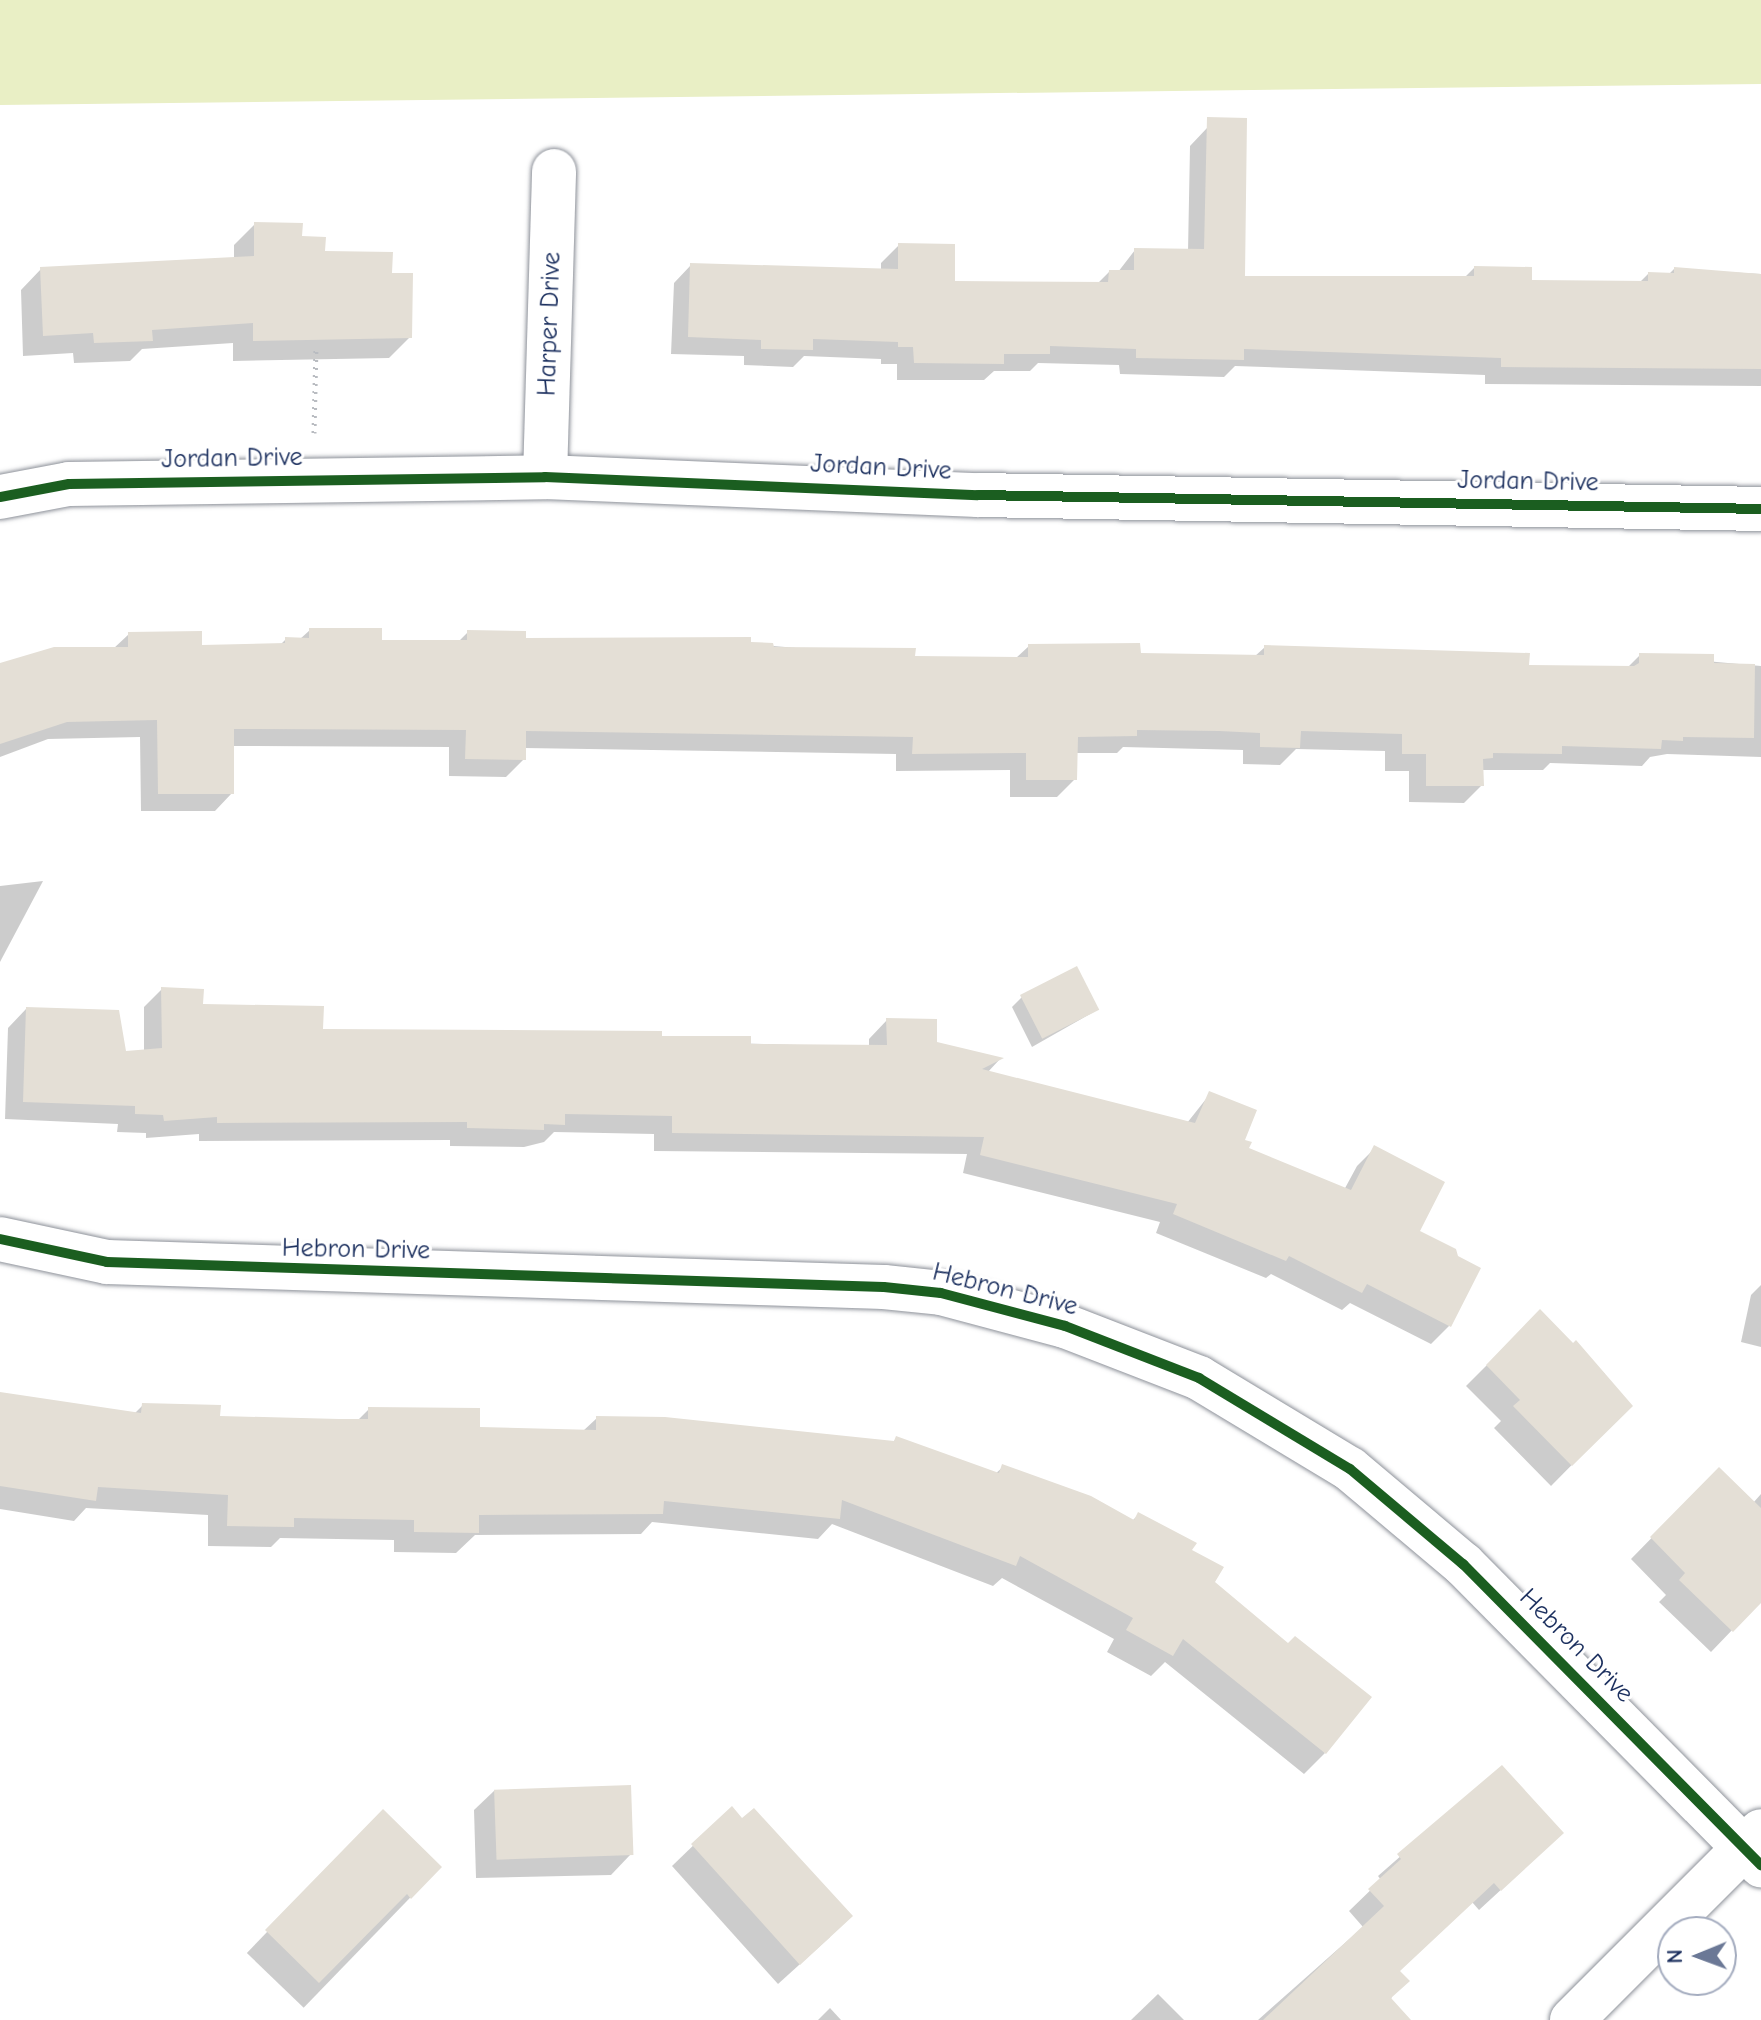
<!DOCTYPE html>
<style>
body{margin:0}
#map{position:relative;width:1761px;height:2020px;overflow:hidden;background:#fff;font-family:"Comic Neue",sans-serif}
div>[style]{position:absolute}
.green>*{inset:0;background:#e9efc5}
.shadow>*{inset:0;background:#0003;transform-origin:0 0}
.building>*{inset:0;background:#e4dfd6;transform-origin:0 0}
.path>*{height:5px;margin-top:-2.5px;transform-origin:0;background:repeating-linear-gradient(90deg,#b9bcc1 0 2px,transparent 0 8px)}
.roads{filter:drop-shadow(0 0 2px #8e929a) drop-shadow(0 0 2px #8e929a)}
.minor>*{height:44px;margin:-22px;padding:0 22px;transform-origin:22px;border-radius:22px;background:#fff}
.cycleway>*{height:10px;margin:-5px;padding:0 5px;transform-origin:5px;border-radius:5px;background:#1b5e20}
span{translate:-50% -50%;white-space:nowrap;text-align:center;line-height:1.15;-webkit-text-stroke:6px #fff;paint-order:stroke}
.street-label{font-size:26px;color:#1b2f5e}
.north{position:absolute;left:1657px;top:1916px;width:80px;height:80px;box-sizing:border-box;background:#fff;border:2px solid #a4acbf;border-radius:50%;rotate:269deg;font-size:22px;font-weight:700;line-height:32px;text-align:center;color:#1b2f5e}
.north::after{content:'';display:block;margin:auto;width:28px;height:36px;background:#6b7896;clip-path:polygon(50% 0,100% 100%,50% 72%,0 100%)}
</style>
<div id="map">
<div class="green">
<i style="clip-path:polygon(0 0,1761px 0,1761px 84px,0 105px)"></i>
</div>
<div class="shadow">
<i style="clip-path:polygon(1207px 128px,1243px 278px,1464px 278px,1474px 268px,1529px 282px,1639px 283px,1648px 274px,1669px 274px,1674px 269px,1761px 274px,1761px 386px,1485px 384px,1485px 375px,1235px 366px,1224px 377px,1120px 374px,1119px 365px,1038px 363px,1030px 371px,994px 371px,984px 380px,897px 380px,897px 364px,881px 364px,881px 359px,804px 356px,793px 367px,744px 365px,744px 356px,671px 354px,674px 283px,691px 265px,881px 270px,881px 263px,899px 245px,953px 283px,1097px 284px,1109px 272px,1118px 272px,1135px 250px,1188px 251px,1190px 146px)"></i>
<i style="clip-path:polygon(255px 224px,300px 238px,323px 253px,410px 337px,389px 358px,233px 361px,233px 343px,142px 349px,130px 361px,74px 363px,73px 353px,23px 356px,21px 290px,41px 269px,234px 259px,234px 245px)"></i>
<i style="clip-path:polygon(310px 630px,380px 642px,458px 642px,468px 632px,524px 640px,749px 644px,913px 658px,1016px 658px,1029px 646px,1139px 655px,1254px 657px,1265px 647px,1527px 667px,1627px 668px,1640px 655px,1761px 666px,1761px 757px,1667px 754px,1650px 757px,1642px 766px,1550px 763px,1543px 770px,1481px 770px,1482px 785px,1464px 803px,1409px 802px,1409px 771px,1385px 771px,1385px 751px,1296px 749px,1280px 765px,1243px 764px,1243px 750px,1123px 747px,1117px 753px,1075px 753px,1075px 779px,1057px 797px,1010px 797px,1010px 770px,896px 771px,896px 754px,524px 748px,524px 759px,506px 777px,449px 776px,449px 747px,232px 746px,232px 793px,215px 811px,141px 811px,140px 737px,48px 739px,0 757px,0 665px,113px 649px,129px 634px,200px 647px,280px 645px,286px 639px,300px 639px)"></i>
<i style="clip-path:polygon(43px 881px,0 962px,0 886px)"></i>
<i style="clip-path:polygon(162px 989px,201px 1006px,321px 1031px,869px 1047px,869px 1039px,887px 1020px,935px 1043px,1000px 1059px,987px 1073px,1187px 1123px,1210px 1094px,1247px 1150px,1344px 1190px,1357px 1166px,1375px 1148px,1417px 1232px,1478px 1269px,1449px 1326px,1431px 1344px,1350px 1303px,1342px 1310px,1271px 1274px,1266px 1278px,1156px 1233px,1160px 1222px,963px 1173px,967px 1154px,654px 1151px,654px 1134px,554px 1132px,544px 1142px,524px 1147px,450px 1146px,450px 1140px,199px 1141px,199px 1134px,146px 1138px,146px 1133px,117px 1132px,118px 1124px,5px 1119px,8px 1028px,26px 1009px,124px 1054px,144px 1052px,144px 1007px)"></i>
<i style="clip-path:polygon(1022px 997px,1097px 1010px,1032px 1047px,1012px 1007px)"></i>
<i style="clip-path:polygon(1761px 1285px,1761px 1347px,1741px 1342px,1751px 1295px)"></i>
<i style="clip-path:polygon(1540px 1312px,1605px 1374px,1602px 1377px,1630px 1406px,1551px 1486px,1494px 1428px,1501px 1421px,1466px 1386px)"></i>
<i style="clip-path:polygon(0 1396px,134px 1414px,143px 1405px,218px 1418px,357px 1421px,369px 1409px,478px 1429px,583px 1431px,597px 1418px,892px 1443px,896px 1439px,995px 1474px,1003px 1467px,1132px 1521px,1139px 1514px,1189px 1551px,1325px 1753px,1304px 1774px,1165px 1662px,1151px 1676px,1107px 1652px,1114px 1639px,1002px 1578px,993px 1586px,832px 1524px,818px 1539px,652px 1522px,641px 1534px,475px 1535px,456px 1553px,394px 1552px,394px 1540px,280px 1538px,271px 1547px,208px 1546px,208px 1515px,86px 1508px,74px 1521px,0 1509px)"></i>
<i style="clip-path:polygon(1719px 1469px,1753px 1503px,1761px 1494px,1761px 1600px,1711px 1652px,1659px 1602px,1666px 1595px,1631px 1559px)"></i>
<i style="clip-path:polygon(1501px 1768px,1541px 1853px,1479px 1910px,1472px 1902px,1398px 1971px,1386px 2020px,1258px 2020px,1363px 1927px,1349px 1911px,1381px 1880px,1378px 1876px)"></i>
<i style="clip-path:polygon(495px 1790px,631px 1854px,611px 1875px,476px 1878px,474px 1810px)"></i>
<i style="clip-path:polygon(731px 1809px,830px 1937px,778px 1984px,672px 1866px)"></i>
<i style="left:383px;top:1812px;width:79px;height:196px;rotate:44deg"></i>
<i style="clip-path:polygon(1158px 1994px,1184px 2020px,1131px 2020px)"></i>
<i style="clip-path:polygon(830px 2008px,841px 2020px,818px 2020px)"></i>
</div>
<div class="building">
<i style="clip-path:polygon(1207px 117px,1247px 118px,1245px 276px,1474px 276px,1474px 266px,1532px 267px,1532px 280px,1648px 281px,1648px 272px,1674px 273px,1674px 267px,1761px 274px,1761px 369px,1501px 367px,1501px 358px,1244px 349px,1244px 360px,1136px 358px,1136px 349px,1050px 346px,1050px 354px,1004px 354px,1004px 364px,914px 363px,913px 347px,898px 347px,898px 342px,813px 339px,813px 350px,761px 349px,761px 340px,688px 337px,690px 263px,898px 269px,898px 243px,955px 244px,955px 281px,1108px 282px,1109px 270px,1134px 270px,1134px 248px,1204px 249px)"></i>
<i style="clip-path:polygon(254px 222px,303px 223px,302px 236px,326px 237px,325px 251px,393px 252px,392px 273px,413px 273px,412px 338px,253px 341px,253px 323px,152px 330px,153px 341px,94px 343px,93px 333px,43px 336px,40px 267px,254px 256px)"></i>
<i style="clip-path:polygon(309px 628px,382px 628px,382px 640px,467px 640px,467px 630px,526px 631px,526px 638px,751px 637px,751px 642px,773px 643px,774px 647px,916px 648px,915px 656px,1028px 657px,1028px 644px,1140px 643px,1141px 653px,1264px 655px,1264px 645px,1530px 653px,1529px 665px,1634px 666px,1639px 663px,1639px 653px,1714px 654px,1714px 663px,1755px 664px,1754px 738px,1683px 737px,1683px 741px,1662px 740px,1661px 749px,1562px 746px,1562px 754px,1493px 753px,1493px 758px,1483px 759px,1484px 786px,1426px 786px,1426px 754px,1402px 754px,1402px 734px,1301px 731px,1300px 748px,1260px 747px,1260px 733px,1219px 731px,1137px 730px,1137px 736px,1078px 737px,1077px 780px,1026px 780px,1026px 753px,912px 754px,913px 737px,526px 731px,526px 760px,465px 759px,466px 730px,234px 729px,234px 794px,158px 794px,157px 720px,67px 722px,0 744px,0 663px,54px 647px,128px 647px,128px 632px,202px 631px,202px 645px,285px 643px,285px 637px,309px 638px)"></i>
<i style="left:1077px;top:966px;width:49px;height:64px;rotate:63deg"></i>
<i style="clip-path:polygon(161px 987px,204px 989px,203px 1004px,324px 1006px,323px 1029px,662px 1031px,662px 1036px,751px 1036px,751px 1044px,887px 1045px,886px 1018px,937px 1019px,937px 1042px,1004px 1058px,982px 1069px,1195px 1123px,1209px 1091px,1257px 1110px,1245px 1140px,1252px 1142px,1249px 1148px,1351px 1190px,1374px 1145px,1445px 1182px,1420px 1231px,1456px 1249px,1458px 1256px,1481px 1268px,1451px 1327px,1367px 1284px,1362px 1293px,1289px 1256px,1286px 1261px,1173px 1214px,1177px 1204px,980px 1155px,984px 1137px,672px 1133px,672px 1116px,565px 1114px,565px 1125px,544px 1124px,544px 1130px,467px 1128px,467px 1122px,217px 1123px,217px 1117px,164px 1121px,163px 1115px,135px 1114px,135px 1106px,23px 1102px,26px 1007px,119px 1010px,126px 1051px,162px 1048px)"></i>
<i style="clip-path:polygon(1540px 1309px,1573px 1343px,1576px 1340px,1633px 1406px,1572px 1466px,1513px 1406px,1520px 1400px,1486px 1365px)"></i>
<i style="clip-path:polygon(0 1392px,141px 1413px,142px 1403px,221px 1405px,220px 1416px,339px 1419px,368px 1419px,368px 1407px,480px 1408px,480px 1427px,596px 1430px,596px 1416px,665px 1417px,894px 1441px,896px 1436px,999px 1473px,1002px 1464px,1091px 1496px,1134px 1520px,1138px 1512px,1197px 1543px,1192px 1550px,1224px 1567px,1215px 1582px,1288px 1643px,1295px 1636px,1372px 1697px,1326px 1754px,1183px 1639px,1173px 1656px,1126px 1630px,1133px 1618px,1020px 1556px,1016px 1566px,842px 1500px,840px 1519px,664px 1501px,663px 1514px,479px 1515px,479px 1533px,414px 1532px,414px 1520px,294px 1518px,294px 1527px,227px 1526px,228px 1495px,98px 1487px,96px 1501px,0 1486px)"></i>
<i style="clip-path:polygon(1719px 1467px,1761px 1508px,1761px 1603px,1733px 1632px,1679px 1580px,1685px 1573px,1650px 1537px)"></i>
<i style="clip-path:polygon(1502px 1765px,1564px 1833px,1501px 1891px,1494px 1883px,1400px 1971px,1410px 1981px,1391px 1998px,1411px 2020px,1263px 2020px,1384px 1906px,1368px 1889px,1401px 1859px,1397px 1854px)"></i>
<i style="left:631px;top:1785px;width:70px;height:137px;rotate:88deg"></i>
<i style="clip-path:polygon(732px 1806px,742px 1818px,754px 1808px,853px 1916px,800px 1965px,691px 1844px)"></i>
<i style="clip-path:polygon(383px 1809px,442px 1867px,411px 1899px,407px 1894px,319px 1983px,265px 1930px)"></i>
</div>
<div class="path">
<i style="left:314px;top:433px;width:87px;rotate:-88.7deg"></i>
</div>
<div class="roads">
<div class="minor">
<i style="left:545px;top:477px;width:306px;rotate:-88.3deg"></i>
<i style="left:0;top:497px;width:70px;rotate:-10.7deg"></i>
<i style="left:69px;top:484px;width:476px;rotate:-0.8deg"></i>
<i style="left:545px;top:477px;width:433px;rotate:2.4deg"></i>
<i style="left:978px;top:495px;width:783px;rotate:1.02deg"></i>
<i style="left:0;top:1239px;width:109px;rotate:12.1deg"></i>
<i style="left:107px;top:1262px;width:777px;rotate:1.84deg"></i>
<i style="left:884px;top:1287px;width:57px;rotate:6deg"></i>
<i style="left:941px;top:1293px;width:128px;rotate:14.9deg"></i>
<i style="left:1065px;top:1326px;width:144px;rotate:21.2deg"></i>
<i style="left:1199px;top:1378px;width:176px;rotate:31.1deg"></i>
<i style="left:1350px;top:1469px;width:148px;rotate:40.1deg"></i>
<i style="left:1463px;top:1564px;width:424px;rotate:45.3deg"></i>
<i style="left:1572px;top:2020px;width:267px;rotate:-45deg"></i>
</div>
</div>
<div class="cycleway">
<i style="left:0;top:497px;width:70px;rotate:-10.7deg"></i>
<i style="left:69px;top:484px;width:476px;rotate:-0.8deg"></i>
<i style="left:545px;top:477px;width:433px;rotate:2.4deg"></i>
<i style="left:978px;top:495px;width:783px;rotate:1.02deg"></i>
<i style="left:0;top:1239px;width:109px;rotate:12.1deg"></i>
<i style="left:107px;top:1262px;width:777px;rotate:1.84deg"></i>
<i style="left:884px;top:1287px;width:57px;rotate:6deg"></i>
<i style="left:941px;top:1293px;width:128px;rotate:14.9deg"></i>
<i style="left:1065px;top:1326px;width:144px;rotate:21.2deg"></i>
<i style="left:1199px;top:1378px;width:176px;rotate:31.1deg"></i>
<i style="left:1350px;top:1469px;width:148px;rotate:40.1deg"></i>
<i style="left:1463px;top:1564px;width:424px;rotate:45.3deg"></i>
</div>
<div class="street-label">
<span style="left:550px;top:324px;rotate:-88deg">Harper Drive</span>
<span style="left:232px;top:459px;rotate:-1deg">Jordan Drive</span>
<span style="left:881px;top:468px;rotate:3deg">Jordan Drive</span>
<span style="left:1528px;top:482px;rotate:1deg">Jordan Drive</span>
<span style="left:356px;top:1250px;rotate:1deg">Hebron Drive</span>
<span style="left:1005px;top:1290px;rotate:14deg">Hebron Drive</span>
<span style="left:1576px;top:1646px;rotate:45deg">Hebron Drive</span>
</div>
<div class="north">N</div>
</div>
